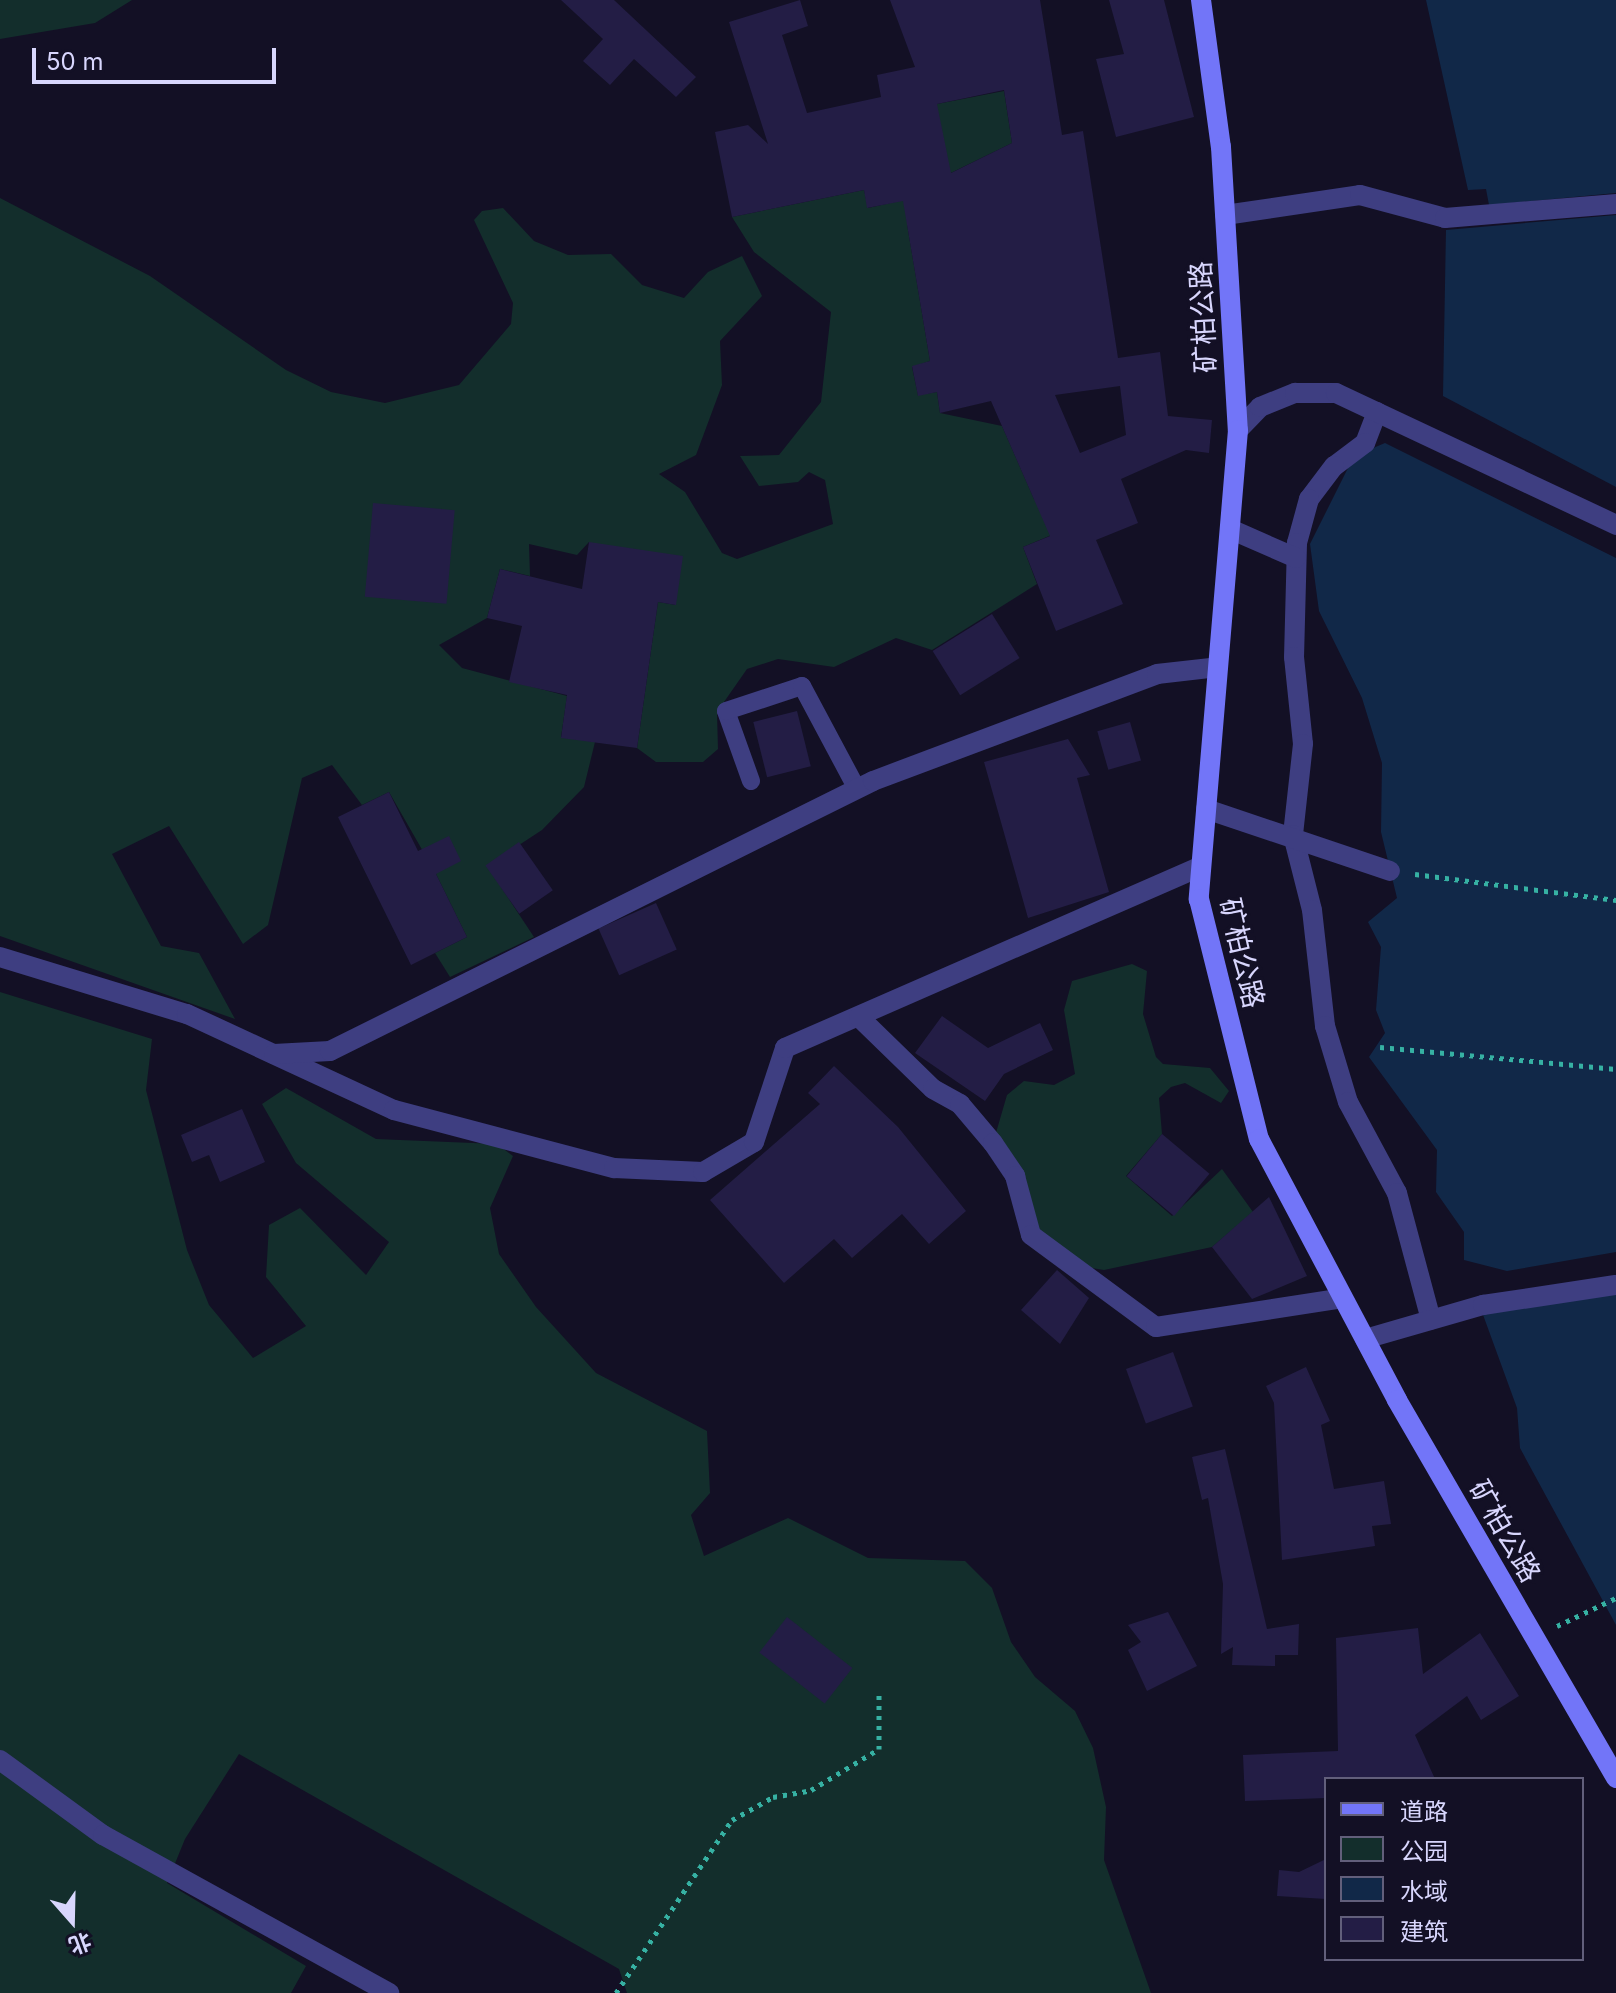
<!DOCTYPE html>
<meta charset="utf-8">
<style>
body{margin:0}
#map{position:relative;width:1616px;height:1993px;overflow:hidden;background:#131025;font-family:Inter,"Noto Sans SC",sans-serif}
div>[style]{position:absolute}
.green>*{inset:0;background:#132e2c}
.water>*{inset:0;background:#112848}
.building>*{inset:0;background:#231d45;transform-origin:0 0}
.path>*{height:5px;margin-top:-2.5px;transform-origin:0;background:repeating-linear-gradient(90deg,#36b1a3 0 4px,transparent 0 10px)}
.lane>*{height:18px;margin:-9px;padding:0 9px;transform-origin:9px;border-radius:9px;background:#3e3e81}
.street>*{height:20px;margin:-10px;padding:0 10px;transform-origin:10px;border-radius:10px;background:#3e3e81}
.secondary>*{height:20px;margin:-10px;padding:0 10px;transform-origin:10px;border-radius:10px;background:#7275f8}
span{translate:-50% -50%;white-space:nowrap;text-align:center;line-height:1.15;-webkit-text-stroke:6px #131025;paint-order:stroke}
.street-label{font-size:28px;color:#d8d6fd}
.legend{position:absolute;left:1324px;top:1777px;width:260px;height:184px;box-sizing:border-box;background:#131025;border:2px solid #625f7b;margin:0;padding:10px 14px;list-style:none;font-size:24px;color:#d8d6fd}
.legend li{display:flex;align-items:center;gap:16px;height:40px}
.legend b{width:40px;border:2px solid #625f7b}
.north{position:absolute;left:32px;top:1881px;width:80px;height:80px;-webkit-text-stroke:6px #131025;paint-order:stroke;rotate:160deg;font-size:22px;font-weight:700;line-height:32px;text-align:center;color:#d8d6fd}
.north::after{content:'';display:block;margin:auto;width:28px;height:36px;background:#d8d6fd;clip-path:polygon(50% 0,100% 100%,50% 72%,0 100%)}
.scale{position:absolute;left:32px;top:48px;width:244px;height:36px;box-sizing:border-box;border:4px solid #d8d6fd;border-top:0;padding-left:10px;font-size:24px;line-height:28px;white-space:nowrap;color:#d8d6fd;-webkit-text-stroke:6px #131025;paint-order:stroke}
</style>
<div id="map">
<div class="green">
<i style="clip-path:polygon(0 0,132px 0,95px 23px,0 39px)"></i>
<i style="clip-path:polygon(1004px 91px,1012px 143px,920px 188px,924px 218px,907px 224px,930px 361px,912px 367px,918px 395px,937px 392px,940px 413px,1002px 426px,1034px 499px,1061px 531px,1023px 547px,1037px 584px,932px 650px,896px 638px,834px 667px,778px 659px,747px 669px,717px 712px,718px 749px,703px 762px,656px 762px,637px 748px,658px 602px,676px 605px,589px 542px,577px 555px,529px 544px,530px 576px,500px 569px,487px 618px,439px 645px,462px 668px,567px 696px,561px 737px,595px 742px,584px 787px,542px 830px,487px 866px,534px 937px,450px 977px,435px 953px,467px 937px,436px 874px,389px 792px,362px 805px,332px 765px,302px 778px,268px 925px,243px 944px,169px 826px,112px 854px,161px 946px,199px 953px,235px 1019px,0 936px,0 198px,150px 276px,286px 370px,331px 392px,385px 403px,459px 385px,511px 324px,513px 303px,474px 220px,482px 211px,503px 208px,534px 241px,568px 255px,611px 254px,642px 285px,684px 298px,708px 272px,742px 256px,762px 296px,720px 341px,722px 385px,696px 455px,659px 474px,685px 492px,722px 553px,737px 559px,833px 524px,825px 480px,809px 472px,798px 482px,759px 486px,740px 456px,779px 455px,821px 402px,831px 312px,754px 252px,732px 217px,864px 190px,868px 208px,904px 200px,937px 104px)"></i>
<i style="clip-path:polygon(1132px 964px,1147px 971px,1143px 1014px,1156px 1057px,1163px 1064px,1210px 1068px,1229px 1091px,1221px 1103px,1185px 1083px,1171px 1087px,1159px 1098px,1162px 1134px,1126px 1176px,1172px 1216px,1222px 1169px,1253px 1212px,1212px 1247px,1104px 1270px,1067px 1264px,1050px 1252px,993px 1143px,1007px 1095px,1024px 1081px,1054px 1085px,1075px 1074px,1064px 1010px,1072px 981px)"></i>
<i style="clip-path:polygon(0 992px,152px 1039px,146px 1090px,187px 1250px,209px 1305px,253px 1358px,306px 1326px,266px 1277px,269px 1225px,300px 1208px,366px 1275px,389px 1242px,296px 1163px,262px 1104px,286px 1088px,376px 1139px,497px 1144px,513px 1156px,490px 1208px,499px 1254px,536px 1307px,596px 1373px,707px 1431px,710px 1493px,691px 1515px,704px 1556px,788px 1518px,868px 1558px,965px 1561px,992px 1588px,1011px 1642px,1035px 1677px,1075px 1711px,1093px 1748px,1106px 1807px,1104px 1860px,1151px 1993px,627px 1993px,619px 1969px,239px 1754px,185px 1839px,167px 1883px,306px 1966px,291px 1993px,0 1993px)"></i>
</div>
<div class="water">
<i style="clip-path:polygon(1426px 0,1616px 0,1616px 193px,1489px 205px,1486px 189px,1468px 190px)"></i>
<i style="clip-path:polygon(1616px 215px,1616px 487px,1443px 396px,1446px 230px)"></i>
<i style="clip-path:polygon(1385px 443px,1616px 558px,1616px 1252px,1507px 1271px,1464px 1260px,1464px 1232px,1436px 1192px,1437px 1150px,1369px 1057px,1385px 1033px,1376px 1010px,1381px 947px,1368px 922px,1397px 898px,1381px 832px,1382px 763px,1362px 698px,1319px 611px,1310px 544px,1354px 456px)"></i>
<i style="clip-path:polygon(1616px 1291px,1616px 1625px,1520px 1448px,1517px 1408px,1482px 1312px)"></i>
</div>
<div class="building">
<i style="clip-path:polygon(561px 0,614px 0,696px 77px,676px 97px,634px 59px,610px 85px,583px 61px,603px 39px)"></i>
<i style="clip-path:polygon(evenodd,800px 0,808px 26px,782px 35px,807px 113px,881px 97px,877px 75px,915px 67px,890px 0,1040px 0,1062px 135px,1083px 131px,1118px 358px,1160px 352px,1168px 416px,1212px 420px,1209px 453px,1186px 450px,1121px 479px,1138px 523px,1096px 540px,1123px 604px,1056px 631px,1023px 547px,1050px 536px,991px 401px,940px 413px,937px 392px,918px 396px,912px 366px,930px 361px,903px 201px,867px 208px,864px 190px,732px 217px,715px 132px,748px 125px,768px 144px,729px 22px,800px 0,1004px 90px,1012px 143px,951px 173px,937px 104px,1004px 90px,800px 0,1120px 386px,1126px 435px,1080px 453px,1055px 395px,1120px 386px)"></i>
<i style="clip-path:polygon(1109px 0,1164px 0,1194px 117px,1116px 137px,1096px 59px,1124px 54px)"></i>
<i style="left:373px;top:503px;width:82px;height:94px;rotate:5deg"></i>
<i style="clip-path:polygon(589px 542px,683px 556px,676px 605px,658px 602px,637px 748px,561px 738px,567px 695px,509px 682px,522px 626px,487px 618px,500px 569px,582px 589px)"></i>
<i style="left:992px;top:614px;width:52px;height:70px;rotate:58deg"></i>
<i style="left:797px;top:711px;width:57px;height:45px;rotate:76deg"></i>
<i style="left:1130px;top:722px;width:40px;height:34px;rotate:74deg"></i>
<i style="clip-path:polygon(1068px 739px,1090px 775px,1077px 778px,1109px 892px,1028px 918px,984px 762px)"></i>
<i style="clip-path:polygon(389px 792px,418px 851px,449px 836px,461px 861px,436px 874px,467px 937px,411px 965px,338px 817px)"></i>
<i style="left:519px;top:842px;width:59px;height:41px;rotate:55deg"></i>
<i style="left:656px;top:903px;width:51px;height:63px;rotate:66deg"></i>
<i style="clip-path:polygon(942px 1016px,988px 1048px,1040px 1023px,1053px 1050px,1004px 1074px,985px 1101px,915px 1053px)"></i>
<i style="clip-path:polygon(834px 1066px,898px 1127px,966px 1211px,929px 1244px,902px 1214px,852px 1258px,834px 1239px,784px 1283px,710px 1200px,820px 1104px,808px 1093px)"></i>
<i style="clip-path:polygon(242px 1109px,265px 1162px,220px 1182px,209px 1155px,192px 1162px,181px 1135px)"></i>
<i style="left:1162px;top:1134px;width:62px;height:55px;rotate:40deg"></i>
<i style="clip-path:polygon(1269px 1197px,1307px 1276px,1252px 1299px,1212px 1247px)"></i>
<i style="clip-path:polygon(1057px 1270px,1089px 1298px,1060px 1344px,1021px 1310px)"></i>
<i style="left:1173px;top:1352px;width:58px;height:50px;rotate:70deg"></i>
<i style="clip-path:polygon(1306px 1367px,1330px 1421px,1321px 1425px,1334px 1489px,1384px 1481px,1391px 1524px,1372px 1526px,1375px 1546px,1282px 1560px,1274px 1403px,1266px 1386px)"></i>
<i style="clip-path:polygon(1225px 1449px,1267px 1629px,1299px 1624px,1298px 1655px,1275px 1655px,1275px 1666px,1232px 1665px,1233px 1647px,1221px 1654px,1223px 1584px,1208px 1498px,1202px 1500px,1192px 1457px)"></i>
<i style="clip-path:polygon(1168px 1612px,1197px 1666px,1147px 1691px,1128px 1650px,1141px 1642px,1128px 1625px)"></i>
<i style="left:787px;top:1617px;width:83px;height:45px;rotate:38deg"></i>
<i style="clip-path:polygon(1418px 1628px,1423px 1674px,1480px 1633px,1519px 1696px,1481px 1720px,1467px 1696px,1415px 1735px,1435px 1779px,1326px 1779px,1326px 1798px,1245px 1801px,1243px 1755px,1338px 1751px,1336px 1638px)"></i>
<i style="clip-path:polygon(1326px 1859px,1326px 1899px,1277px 1896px,1279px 1870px,1299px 1872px)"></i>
</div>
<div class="path">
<i style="left:1415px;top:874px;width:203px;rotate:7.4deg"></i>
<i style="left:1380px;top:1047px;width:237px;rotate:5.3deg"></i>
<i style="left:1557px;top:1626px;width:65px;rotate:-25.4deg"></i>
<i style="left:616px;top:1993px;width:208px;rotate:-56.2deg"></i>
<i style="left:732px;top:1820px;width:47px;rotate:-29.3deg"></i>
<i style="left:773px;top:1797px;width:39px;rotate:-10deg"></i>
<i style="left:811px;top:1790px;width:79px;rotate:-31.1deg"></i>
<i style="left:879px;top:1749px;width:57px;rotate:-90deg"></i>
</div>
<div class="lane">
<i style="left:751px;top:781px;width:74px;rotate:-109.7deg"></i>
<i style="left:726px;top:711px;width:80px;rotate:-18.2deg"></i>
<i style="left:802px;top:686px;width:117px;rotate:61.9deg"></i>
</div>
<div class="street">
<i style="left:1225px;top:215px;width:136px;rotate:-8.4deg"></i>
<i style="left:1360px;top:195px;width:88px;rotate:15.1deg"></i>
<i style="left:1445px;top:218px;width:172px;rotate:-4.7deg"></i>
<i style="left:1377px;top:412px;width:33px;rotate:111deg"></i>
<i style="left:1365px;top:443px;width:39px;rotate:143deg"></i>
<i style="left:1334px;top:466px;width:41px;rotate:127.1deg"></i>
<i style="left:1309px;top:499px;width:46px;rotate:105.3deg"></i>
<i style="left:1297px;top:543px;width:114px;rotate:91.5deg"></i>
<i style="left:1294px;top:657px;width:87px;rotate:84.1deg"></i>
<i style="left:1303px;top:744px;width:92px;rotate:96.3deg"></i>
<i style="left:1293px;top:835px;width:77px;rotate:75.8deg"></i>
<i style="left:1312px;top:910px;width:117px;rotate:83.6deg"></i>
<i style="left:1325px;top:1026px;width:79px;rotate:73.2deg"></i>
<i style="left:1348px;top:1102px;width:103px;rotate:61.7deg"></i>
<i style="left:1397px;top:1193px;width:131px;rotate:75deg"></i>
<i style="left:1238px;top:430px;width:32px;rotate:-46deg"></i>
<i style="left:1260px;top:407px;width:38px;rotate:-22deg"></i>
<i style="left:1295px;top:393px;width:41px"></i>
<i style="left:1336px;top:393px;width:310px;rotate:25.2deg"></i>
<i style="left:1230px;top:529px;width:72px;rotate:23.7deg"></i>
<i style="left:1206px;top:809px;width:194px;rotate:18.6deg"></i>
<i style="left:0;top:957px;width:195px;rotate:17deg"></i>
<i style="left:187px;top:1014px;width:228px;rotate:24.9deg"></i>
<i style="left:394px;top:1110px;width:228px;rotate:14.8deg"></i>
<i style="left:614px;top:1168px;width:89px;rotate:2.6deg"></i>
<i style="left:703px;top:1172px;width:59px;rotate:-30.5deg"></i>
<i style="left:754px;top:1142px;width:99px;rotate:-71.7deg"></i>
<i style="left:785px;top:1048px;width:454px;rotate:-23.6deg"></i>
<i style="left:859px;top:1017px;width:103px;rotate:44.2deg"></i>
<i style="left:933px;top:1089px;width:31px;rotate:29deg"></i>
<i style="left:960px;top:1104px;width:51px;rotate:49.8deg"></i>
<i style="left:993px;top:1143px;width:40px;rotate:56deg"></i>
<i style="left:1015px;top:1176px;width:61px;rotate:74.8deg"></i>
<i style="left:1031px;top:1235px;width:155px;rotate:36.4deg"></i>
<i style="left:1156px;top:1327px;width:189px;rotate:-8.8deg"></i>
<i style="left:274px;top:1054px;width:56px;rotate:-3.1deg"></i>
<i style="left:330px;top:1051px;width:606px;rotate:-26.44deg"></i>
<i style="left:873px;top:781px;width:303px;rotate:-20.6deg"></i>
<i style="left:1157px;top:674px;width:61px;rotate:-6.5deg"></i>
<i style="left:1365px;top:1339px;width:123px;rotate:-16.1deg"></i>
<i style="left:1483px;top:1305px;width:134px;rotate:-8.6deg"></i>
<i style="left:0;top:1760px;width:127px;rotate:36.1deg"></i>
<i style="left:103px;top:1835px;width:327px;rotate:28.9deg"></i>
</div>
<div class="secondary">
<i style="left:1201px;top:0;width:148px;rotate:82.3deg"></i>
<i style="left:1221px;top:147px;width:284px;rotate:86.6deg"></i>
<i style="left:1238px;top:430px;width:471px;rotate:94.8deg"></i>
<i style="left:1199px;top:899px;width:247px;rotate:76deg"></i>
<i style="left:1259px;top:1139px;width:295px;rotate:62.1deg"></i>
<i style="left:1397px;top:1400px;width:437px;rotate:59.9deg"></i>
</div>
<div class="street-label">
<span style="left:1203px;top:317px;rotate:-93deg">矿柏公路</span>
<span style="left:1242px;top:953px;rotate:77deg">矿柏公路</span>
<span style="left:1505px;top:1531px;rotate:60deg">矿柏公路</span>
</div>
<ul class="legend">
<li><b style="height:10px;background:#7275f8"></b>道路</li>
<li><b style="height:22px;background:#132e2c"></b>公园</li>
<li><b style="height:22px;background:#112848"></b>水域</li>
<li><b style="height:22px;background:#231d45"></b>建筑</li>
</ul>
<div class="north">北</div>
<div class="scale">50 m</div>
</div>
